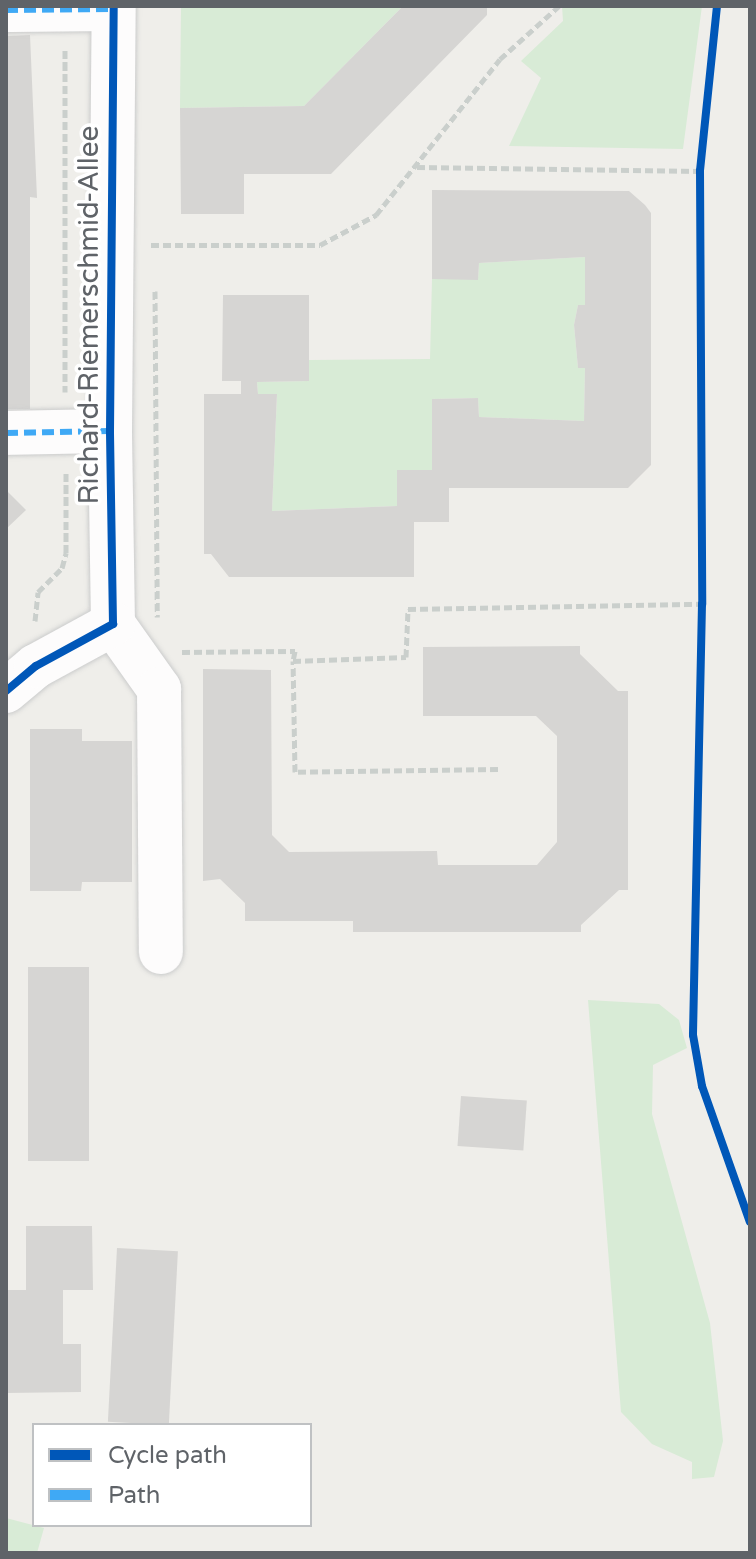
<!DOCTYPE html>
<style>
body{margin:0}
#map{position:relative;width:756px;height:1559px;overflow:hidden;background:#efeeea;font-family:"Varela Round",sans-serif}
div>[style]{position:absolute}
.green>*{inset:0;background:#d8ebd6}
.building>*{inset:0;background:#d6d5d3;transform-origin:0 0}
.path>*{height:5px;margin-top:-2.5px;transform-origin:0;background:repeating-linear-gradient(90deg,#cacfcc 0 8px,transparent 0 12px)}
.roads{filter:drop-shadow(0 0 2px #cbcccc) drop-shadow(0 0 2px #cbcccc)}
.minor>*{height:44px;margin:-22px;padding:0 22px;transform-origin:22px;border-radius:22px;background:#fdfcfc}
.quiet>*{height:6px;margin-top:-3px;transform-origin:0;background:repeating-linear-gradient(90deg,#3fa9f5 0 12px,transparent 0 18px)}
.cycleway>*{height:8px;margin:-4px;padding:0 4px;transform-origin:4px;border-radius:4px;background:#0057b8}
span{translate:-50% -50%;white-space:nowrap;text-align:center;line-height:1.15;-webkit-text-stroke:7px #fff;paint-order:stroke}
.street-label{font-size:28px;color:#5f6368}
.frame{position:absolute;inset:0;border:8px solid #5f6368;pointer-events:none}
.legend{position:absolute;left:32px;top:1423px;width:280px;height:104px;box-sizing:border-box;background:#fff;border:2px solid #bfc1c3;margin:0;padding:10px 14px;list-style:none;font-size:24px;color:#5f6368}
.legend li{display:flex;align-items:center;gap:16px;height:40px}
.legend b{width:40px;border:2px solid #bfc1c3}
</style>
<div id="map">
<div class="green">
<i style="clip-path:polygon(181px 6px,403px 6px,304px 106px,180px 108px)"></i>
<i style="clip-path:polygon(562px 6px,702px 6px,683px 149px,509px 146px,541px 78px,521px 61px,563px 21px)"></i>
<i style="clip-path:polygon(585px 257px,585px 305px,578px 305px,574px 325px,578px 368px,585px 368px,584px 421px,479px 417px,478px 398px,432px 399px,432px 470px,397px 471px,397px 506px,272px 511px,277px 395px,258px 394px,257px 382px,308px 381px,309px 360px,430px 359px,432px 279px,478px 279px,479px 263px)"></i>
<i style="clip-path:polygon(588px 1000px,659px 1004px,679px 1020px,687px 1048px,653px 1065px,652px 1114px,710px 1323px,723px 1441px,714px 1477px,692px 1479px,692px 1462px,652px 1444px,621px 1412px)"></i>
<i style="clip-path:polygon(6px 1518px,44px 1528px,37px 1553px,6px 1553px)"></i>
</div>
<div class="building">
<i style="clip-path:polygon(403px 6px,487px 6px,487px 15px,331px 174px,244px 174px,244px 214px,181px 214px,180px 108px,304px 106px)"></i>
<i style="clip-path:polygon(30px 35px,37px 198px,30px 197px,30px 409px,6px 409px,6px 36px)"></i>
<i style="clip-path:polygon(432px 190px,629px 191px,645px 205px,651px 213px,651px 465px,628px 488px,449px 488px,449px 522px,414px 522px,414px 577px,229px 577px,211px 554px,204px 554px,204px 394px,241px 394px,241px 381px,222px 381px,223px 295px,309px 295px,309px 381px,257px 382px,258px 394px,277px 394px,272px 511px,397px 506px,397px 470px,432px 470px,432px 399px,478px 398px,479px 417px,584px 421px,585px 368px,578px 368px,574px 325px,578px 305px,585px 305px,585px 257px,479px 263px,478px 280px,432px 279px)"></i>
<i style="clip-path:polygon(6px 490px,26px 510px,6px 529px)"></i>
<i style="clip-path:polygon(580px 646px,580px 654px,618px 691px,628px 691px,628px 890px,619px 890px,581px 925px,581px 932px,353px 932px,353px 921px,245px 921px,245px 903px,220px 879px,203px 881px,203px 669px,271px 670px,272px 835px,289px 852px,437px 851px,438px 865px,537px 865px,557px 842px,557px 736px,536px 716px,423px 716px,423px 647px)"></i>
<i style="clip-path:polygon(30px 729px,82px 729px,82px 741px,132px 741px,132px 882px,82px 882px,81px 891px,30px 891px)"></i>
<i style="left:28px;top:967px;width:61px;height:194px"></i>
<i style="left:461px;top:1096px;width:66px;height:50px;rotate:4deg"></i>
<i style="clip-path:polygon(26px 1226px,92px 1226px,93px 1290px,63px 1290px,63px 1344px,81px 1344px,81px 1392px,6px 1393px,6px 1290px,26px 1290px)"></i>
<i style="left:117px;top:1248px;width:61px;height:174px;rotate:3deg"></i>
</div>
<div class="path">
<i style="left:65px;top:50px;width:342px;rotate:90deg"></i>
<i style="left:417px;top:167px;width:283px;rotate:0.8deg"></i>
<i style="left:151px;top:245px;width:169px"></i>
<i style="left:320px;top:245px;width:64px;rotate:-28.2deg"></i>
<i style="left:376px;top:215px;width:199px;rotate:-51.5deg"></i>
<i style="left:500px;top:59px;width:79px;rotate:-41.9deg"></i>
<i style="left:155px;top:291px;width:326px;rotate:89.6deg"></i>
<i style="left:35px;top:621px;width:29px;rotate:-84deg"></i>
<i style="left:38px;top:592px;width:34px;rotate:-45deg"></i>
<i style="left:62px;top:568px;width:16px;rotate:-75deg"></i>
<i style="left:66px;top:553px;width:83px;rotate:-90deg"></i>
<i style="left:182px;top:652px;width:113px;rotate:-0.5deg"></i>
<i style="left:295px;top:651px;width:10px;rotate:101deg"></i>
<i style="left:498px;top:769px;width:203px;rotate:179.2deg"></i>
<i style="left:295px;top:772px;width:111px;rotate:-91deg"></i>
<i style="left:293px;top:661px;width:113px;rotate:-2deg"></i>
<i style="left:406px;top:657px;width:48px;rotate:-87.6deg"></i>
<i style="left:408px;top:609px;width:294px;rotate:-1deg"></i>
</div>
<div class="roads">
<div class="minor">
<i style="left:6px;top:10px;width:107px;rotate:-0.5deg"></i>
<i style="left:6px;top:433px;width:104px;rotate:-1.1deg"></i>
<i style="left:113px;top:624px;width:193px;rotate:-90.9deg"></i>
<i style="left:110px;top:431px;width:425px;rotate:-89.5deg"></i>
<i style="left:113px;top:624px;width:80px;rotate:54.7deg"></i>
<i style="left:159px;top:689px;width:263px;rotate:89.6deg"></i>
<i style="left:6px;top:691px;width:39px;rotate:-40deg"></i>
<i style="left:36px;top:666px;width:88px;rotate:-28.6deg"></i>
</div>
</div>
<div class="quiet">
<i style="left:6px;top:10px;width:107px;rotate:-0.5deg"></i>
<i style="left:6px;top:433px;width:104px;rotate:-1.1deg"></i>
</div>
<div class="cycleway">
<i style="left:717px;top:6px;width:166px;rotate:95.9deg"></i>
<i style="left:700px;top:171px;width:433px;rotate:89.7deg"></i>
<i style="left:702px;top:604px;width:431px;rotate:91.2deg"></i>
<i style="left:693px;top:1035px;width:52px;rotate:80deg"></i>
<i style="left:702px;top:1086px;width:144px;rotate:70.6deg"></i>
<i style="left:6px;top:691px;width:39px;rotate:-40deg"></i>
<i style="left:36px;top:666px;width:88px;rotate:-28.6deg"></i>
<i style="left:113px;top:624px;width:193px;rotate:-90.9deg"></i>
<i style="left:110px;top:431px;width:425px;rotate:-89.5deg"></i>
</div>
<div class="street-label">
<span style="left:89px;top:315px;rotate:-90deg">Richard-Riemerschmid-Allee</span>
</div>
<div class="frame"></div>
<ul class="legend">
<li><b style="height:10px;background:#0057b8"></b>Cycle path</li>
<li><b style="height:10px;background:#3fa9f5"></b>Path</li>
</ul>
</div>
